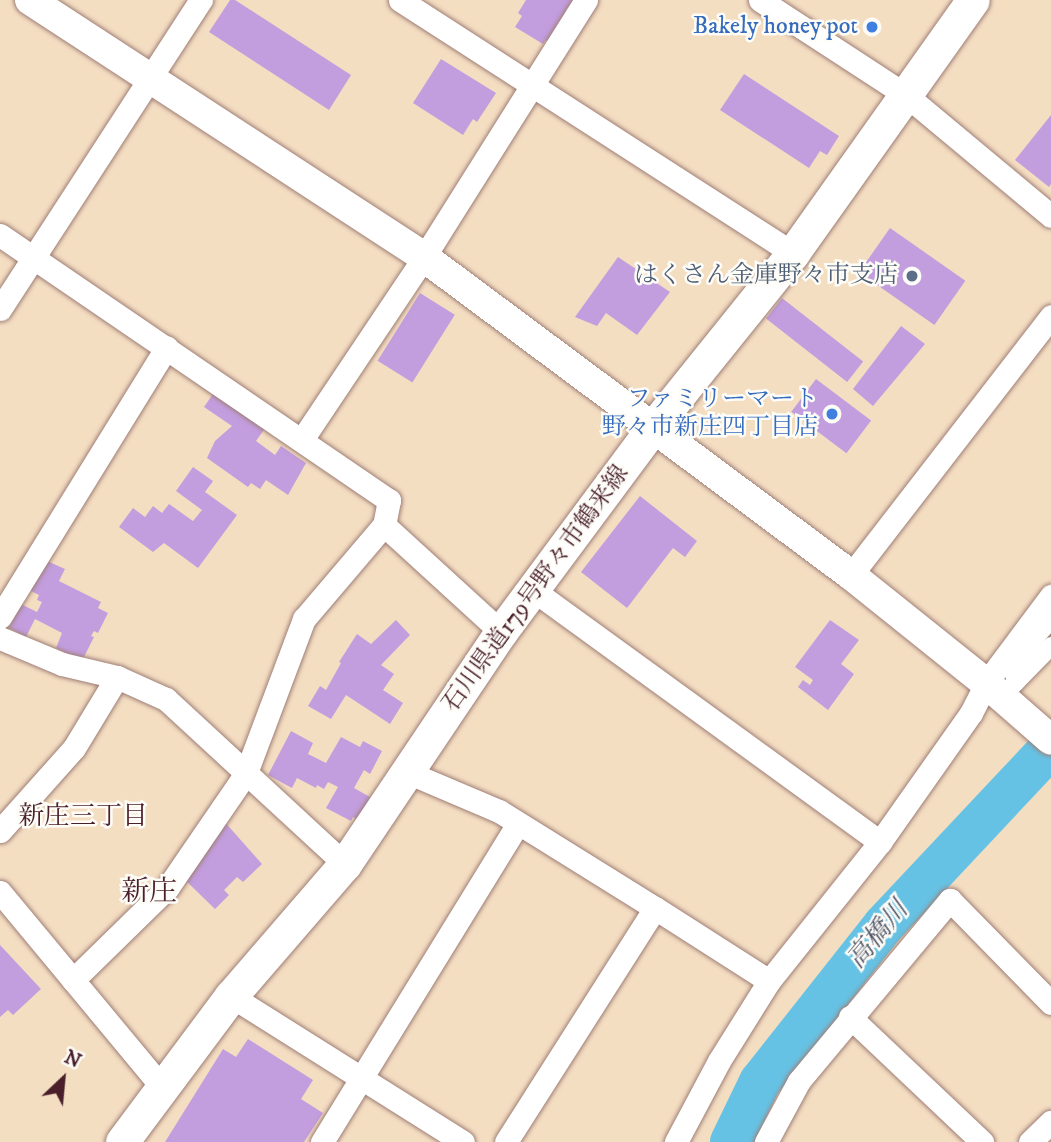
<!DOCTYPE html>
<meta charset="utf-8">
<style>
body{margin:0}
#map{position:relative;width:1051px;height:1142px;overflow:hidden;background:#f4dec2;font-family:"IM FELL DW Pica","Noto Serif JP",serif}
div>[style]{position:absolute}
.river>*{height:42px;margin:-21px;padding:0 21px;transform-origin:21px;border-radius:21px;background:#66c2e4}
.building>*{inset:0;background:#c29ede;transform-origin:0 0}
.roads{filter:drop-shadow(0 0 2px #9f7e76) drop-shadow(0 0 2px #9f7e76)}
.pedestrian>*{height:18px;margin:-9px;padding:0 9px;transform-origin:9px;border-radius:9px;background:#fff}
.minor>*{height:23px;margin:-11.5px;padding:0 11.5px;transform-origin:11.5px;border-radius:11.5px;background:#fff}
.tertiary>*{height:30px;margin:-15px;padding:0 15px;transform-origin:15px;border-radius:15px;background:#fff}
.secondary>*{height:33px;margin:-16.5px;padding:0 16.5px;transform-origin:16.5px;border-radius:16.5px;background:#fff}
.dots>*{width:19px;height:19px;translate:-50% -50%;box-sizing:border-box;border:4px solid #fdfcf7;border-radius:50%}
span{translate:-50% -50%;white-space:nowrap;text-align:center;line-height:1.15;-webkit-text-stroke:5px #fdfcf7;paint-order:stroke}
.shop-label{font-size:24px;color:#366cbe}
.right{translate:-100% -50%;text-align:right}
.service-label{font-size:24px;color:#4e5e75}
.street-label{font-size:24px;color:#4a1f2b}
.neighbourhood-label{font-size:26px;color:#4a1f2b}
.water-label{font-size:26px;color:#54586c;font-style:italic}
.quarter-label{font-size:28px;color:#4a1f2b}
.north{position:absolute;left:28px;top:1044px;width:70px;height:70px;-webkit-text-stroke:5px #fdfcf7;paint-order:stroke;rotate:26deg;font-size:19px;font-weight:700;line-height:28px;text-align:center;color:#4a1f2b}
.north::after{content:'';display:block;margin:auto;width:24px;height:32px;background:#4a1f2b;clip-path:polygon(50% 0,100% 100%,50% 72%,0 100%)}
</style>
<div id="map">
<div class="river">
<i style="left:731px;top:1142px;width:67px;rotate:-64.2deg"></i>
<i style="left:760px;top:1082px;width:200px;rotate:-51.7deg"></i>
<i style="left:884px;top:925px;width:244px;rotate:-46.8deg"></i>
</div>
<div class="building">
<i style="clip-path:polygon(230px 0,235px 0,351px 75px,329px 110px,209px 32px)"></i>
<i style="clip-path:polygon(526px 0,573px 0,566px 10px,570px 13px,551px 43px,546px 40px,543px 44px,515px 27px,522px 16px,518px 13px)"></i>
<i style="clip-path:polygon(441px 59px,496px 93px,477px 122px,473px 119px,463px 135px,413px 103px)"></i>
<i style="clip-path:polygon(744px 74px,839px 136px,827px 155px,820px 151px,809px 168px,720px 110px)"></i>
<i style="clip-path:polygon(1051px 115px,1051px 184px,1049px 187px,1015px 160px)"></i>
<i style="left:890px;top:228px;width:92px;height:54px;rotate:35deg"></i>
<i style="clip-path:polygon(618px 257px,670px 292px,637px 335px,606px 313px,597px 326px,575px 317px)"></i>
<i style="left:420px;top:293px;width:41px;height:80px;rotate:32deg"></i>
<i style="left:782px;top:298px;width:103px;height:26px;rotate:38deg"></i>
<i style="clip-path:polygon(901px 326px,925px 344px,873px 406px,853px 389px)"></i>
<i style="left:816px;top:379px;width:69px;height:41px;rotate:37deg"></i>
<i style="clip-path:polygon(215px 391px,266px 427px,256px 441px,275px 455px,281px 446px,306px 463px,288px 495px,266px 480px,260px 489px,251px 483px,248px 487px,207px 458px,215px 441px,232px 426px,204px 407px)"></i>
<i style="clip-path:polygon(193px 467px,213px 481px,205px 492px,237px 515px,198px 568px,164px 543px,153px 552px,119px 527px,133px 508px,145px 517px,153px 506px,162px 513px,169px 504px,193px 521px,202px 510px,176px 491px)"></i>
<i style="clip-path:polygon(640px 496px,697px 541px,685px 557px,673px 548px,627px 608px,581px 572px)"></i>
<i style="clip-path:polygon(47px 561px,65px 569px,59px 581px,101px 602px,98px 608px,108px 613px,98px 633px,94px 631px,91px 636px,94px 637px,82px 661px,56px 648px,62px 633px,35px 619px,26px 637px,9px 628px,21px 604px,37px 612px,42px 602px,37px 600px,39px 595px,29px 590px)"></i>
<i style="clip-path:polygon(396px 620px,410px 635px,381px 665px,394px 674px,383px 690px,403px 703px,390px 724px,346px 695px,331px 719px,308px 706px,320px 686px,326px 690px,341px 663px,339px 662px,357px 634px,371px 644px)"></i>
<i style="clip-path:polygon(830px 620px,859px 640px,841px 664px,854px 674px,828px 710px,798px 687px,803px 680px,810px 685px,813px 680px,795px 667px)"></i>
<i style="clip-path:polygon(291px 731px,313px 743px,308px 754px,326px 763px,341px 737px,360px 747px,363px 741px,382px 751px,370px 774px,364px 770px,354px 788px,370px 797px,358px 820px,353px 817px,351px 821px,326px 808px,338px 787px,328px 782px,324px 789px,317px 785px,316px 788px,297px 778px,292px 788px,268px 775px)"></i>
<i style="clip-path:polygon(223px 820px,262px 864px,243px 882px,237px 877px,224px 890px,229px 895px,215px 909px,181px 876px)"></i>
<i style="clip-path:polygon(0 945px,41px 989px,13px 1015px,8px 1010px,0 1017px)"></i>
<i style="clip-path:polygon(248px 1039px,313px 1080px,301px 1099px,323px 1113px,304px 1142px,165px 1142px,223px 1049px,236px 1057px)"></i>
</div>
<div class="roads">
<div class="pedestrian">
<i style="left:1016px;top:682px;width:12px;rotate:-104deg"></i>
<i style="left:1013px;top:670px;width:32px;rotate:-58deg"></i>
<i style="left:1030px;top:643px;width:31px;rotate:-48deg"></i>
<i style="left:1012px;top:686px;width:56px;rotate:-45.7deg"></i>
</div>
<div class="minor">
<i style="left:400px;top:0;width:467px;rotate:32.8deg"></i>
<i style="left:760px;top:0;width:176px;rotate:33.1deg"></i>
<i style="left:907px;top:96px;width:187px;rotate:39.8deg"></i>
<i style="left:0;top:235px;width:471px;rotate:34.3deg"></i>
<i style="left:389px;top:500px;width:25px;rotate:101deg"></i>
<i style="left:384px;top:525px;width:159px;rotate:42.4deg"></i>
<i style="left:0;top:309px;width:369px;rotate:-57deg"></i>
<i style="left:303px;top:438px;width:218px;rotate:-56.2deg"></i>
<i style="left:424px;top:257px;width:304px;rotate:-57.8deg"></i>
<i style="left:851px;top:575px;width:327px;rotate:-52.3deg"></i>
<i style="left:533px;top:590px;width:429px;rotate:36deg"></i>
<i style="left:880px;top:842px;width:178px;rotate:128.6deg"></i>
<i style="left:0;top:617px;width:317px;rotate:-58.3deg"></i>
<i style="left:0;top:638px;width:67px;rotate:22.8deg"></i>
<i style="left:62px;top:664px;width:57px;rotate:13.3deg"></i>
<i style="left:117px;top:677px;width:54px;rotate:24.2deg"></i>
<i style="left:166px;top:699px;width:243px;rotate:42.7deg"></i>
<i style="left:407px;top:772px;width:100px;rotate:23deg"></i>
<i style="left:499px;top:811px;width:184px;rotate:31.9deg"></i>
<i style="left:655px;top:908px;width:277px;rotate:122.5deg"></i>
<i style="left:0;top:831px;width:111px;rotate:-48.3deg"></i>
<i style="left:74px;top:748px;width:83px;rotate:-58.8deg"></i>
<i style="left:880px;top:842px;width:158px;rotate:-54.8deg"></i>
<i style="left:971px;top:713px;width:34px;rotate:-63deg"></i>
<i style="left:986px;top:683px;width:109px;rotate:-53.2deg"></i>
<i style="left:0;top:892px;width:252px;rotate:50.3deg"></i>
<i style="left:655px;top:908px;width:135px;rotate:32.6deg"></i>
<i style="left:769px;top:981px;width:94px;rotate:122deg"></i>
<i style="left:719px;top:1061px;width:92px;rotate:118deg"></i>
<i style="left:73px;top:980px;width:133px;rotate:-44.4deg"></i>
<i style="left:168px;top:887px;width:138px;rotate:-55.6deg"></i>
<i style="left:246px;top:773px;width:165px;rotate:-69.4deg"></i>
<i style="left:304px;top:619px;width:123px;rotate:-49.6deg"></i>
<i style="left:231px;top:996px;width:274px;rotate:32.2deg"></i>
<i style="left:850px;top:1017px;width:182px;rotate:43.4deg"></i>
<i style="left:322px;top:1142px;width:374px;rotate:-58.4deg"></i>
<i style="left:766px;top:1142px;width:69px;rotate:-61.6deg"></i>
<i style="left:799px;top:1081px;width:236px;rotate:-50.2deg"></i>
<i style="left:950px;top:900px;width:144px;rotate:45.6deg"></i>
<i style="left:1030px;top:1142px;width:29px;rotate:-44deg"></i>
</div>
<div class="tertiary">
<i style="left:30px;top:0;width:470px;rotate:33.1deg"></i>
<i style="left:424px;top:257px;width:532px;rotate:36.68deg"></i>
<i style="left:851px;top:575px;width:173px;rotate:38.7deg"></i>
<i style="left:986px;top:683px;width:86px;rotate:41.2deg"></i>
</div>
<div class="secondary">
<i style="left:122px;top:1142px;width:182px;rotate:-53.3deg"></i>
<i style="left:231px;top:996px;width:174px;rotate:-49.2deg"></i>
<i style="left:345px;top:864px;width:280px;rotate:-56.1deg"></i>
<i style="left:501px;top:632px;width:257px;rotate:-53.4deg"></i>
<i style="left:654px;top:426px;width:222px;rotate:-51.2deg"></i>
<i style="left:793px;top:253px;width:310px;rotate:-54.6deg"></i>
</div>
</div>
<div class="dots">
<i style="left:872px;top:27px;background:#3f7fe0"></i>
<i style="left:912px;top:276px;background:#5c6f8a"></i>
<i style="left:832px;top:414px;background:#3f7fe0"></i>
</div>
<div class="shop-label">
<span class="right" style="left:858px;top:27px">Bakely honey pot</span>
<span class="right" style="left:818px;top:414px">ファミリーマート<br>野々市新庄四丁目店</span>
</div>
<div class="service-label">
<span class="right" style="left:898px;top:276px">はくさん金庫野々市支店</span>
</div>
<div class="street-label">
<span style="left:536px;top:589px;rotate:-54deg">石川県道179号野々市鶴来線</span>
</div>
<div class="neighbourhood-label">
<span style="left:83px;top:817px">新庄三丁目</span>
</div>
<div class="water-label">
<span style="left:878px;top:935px;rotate:-50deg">高橋川</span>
</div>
<div class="quarter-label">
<span style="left:149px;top:892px">新庄</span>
</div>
<div class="north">N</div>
</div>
